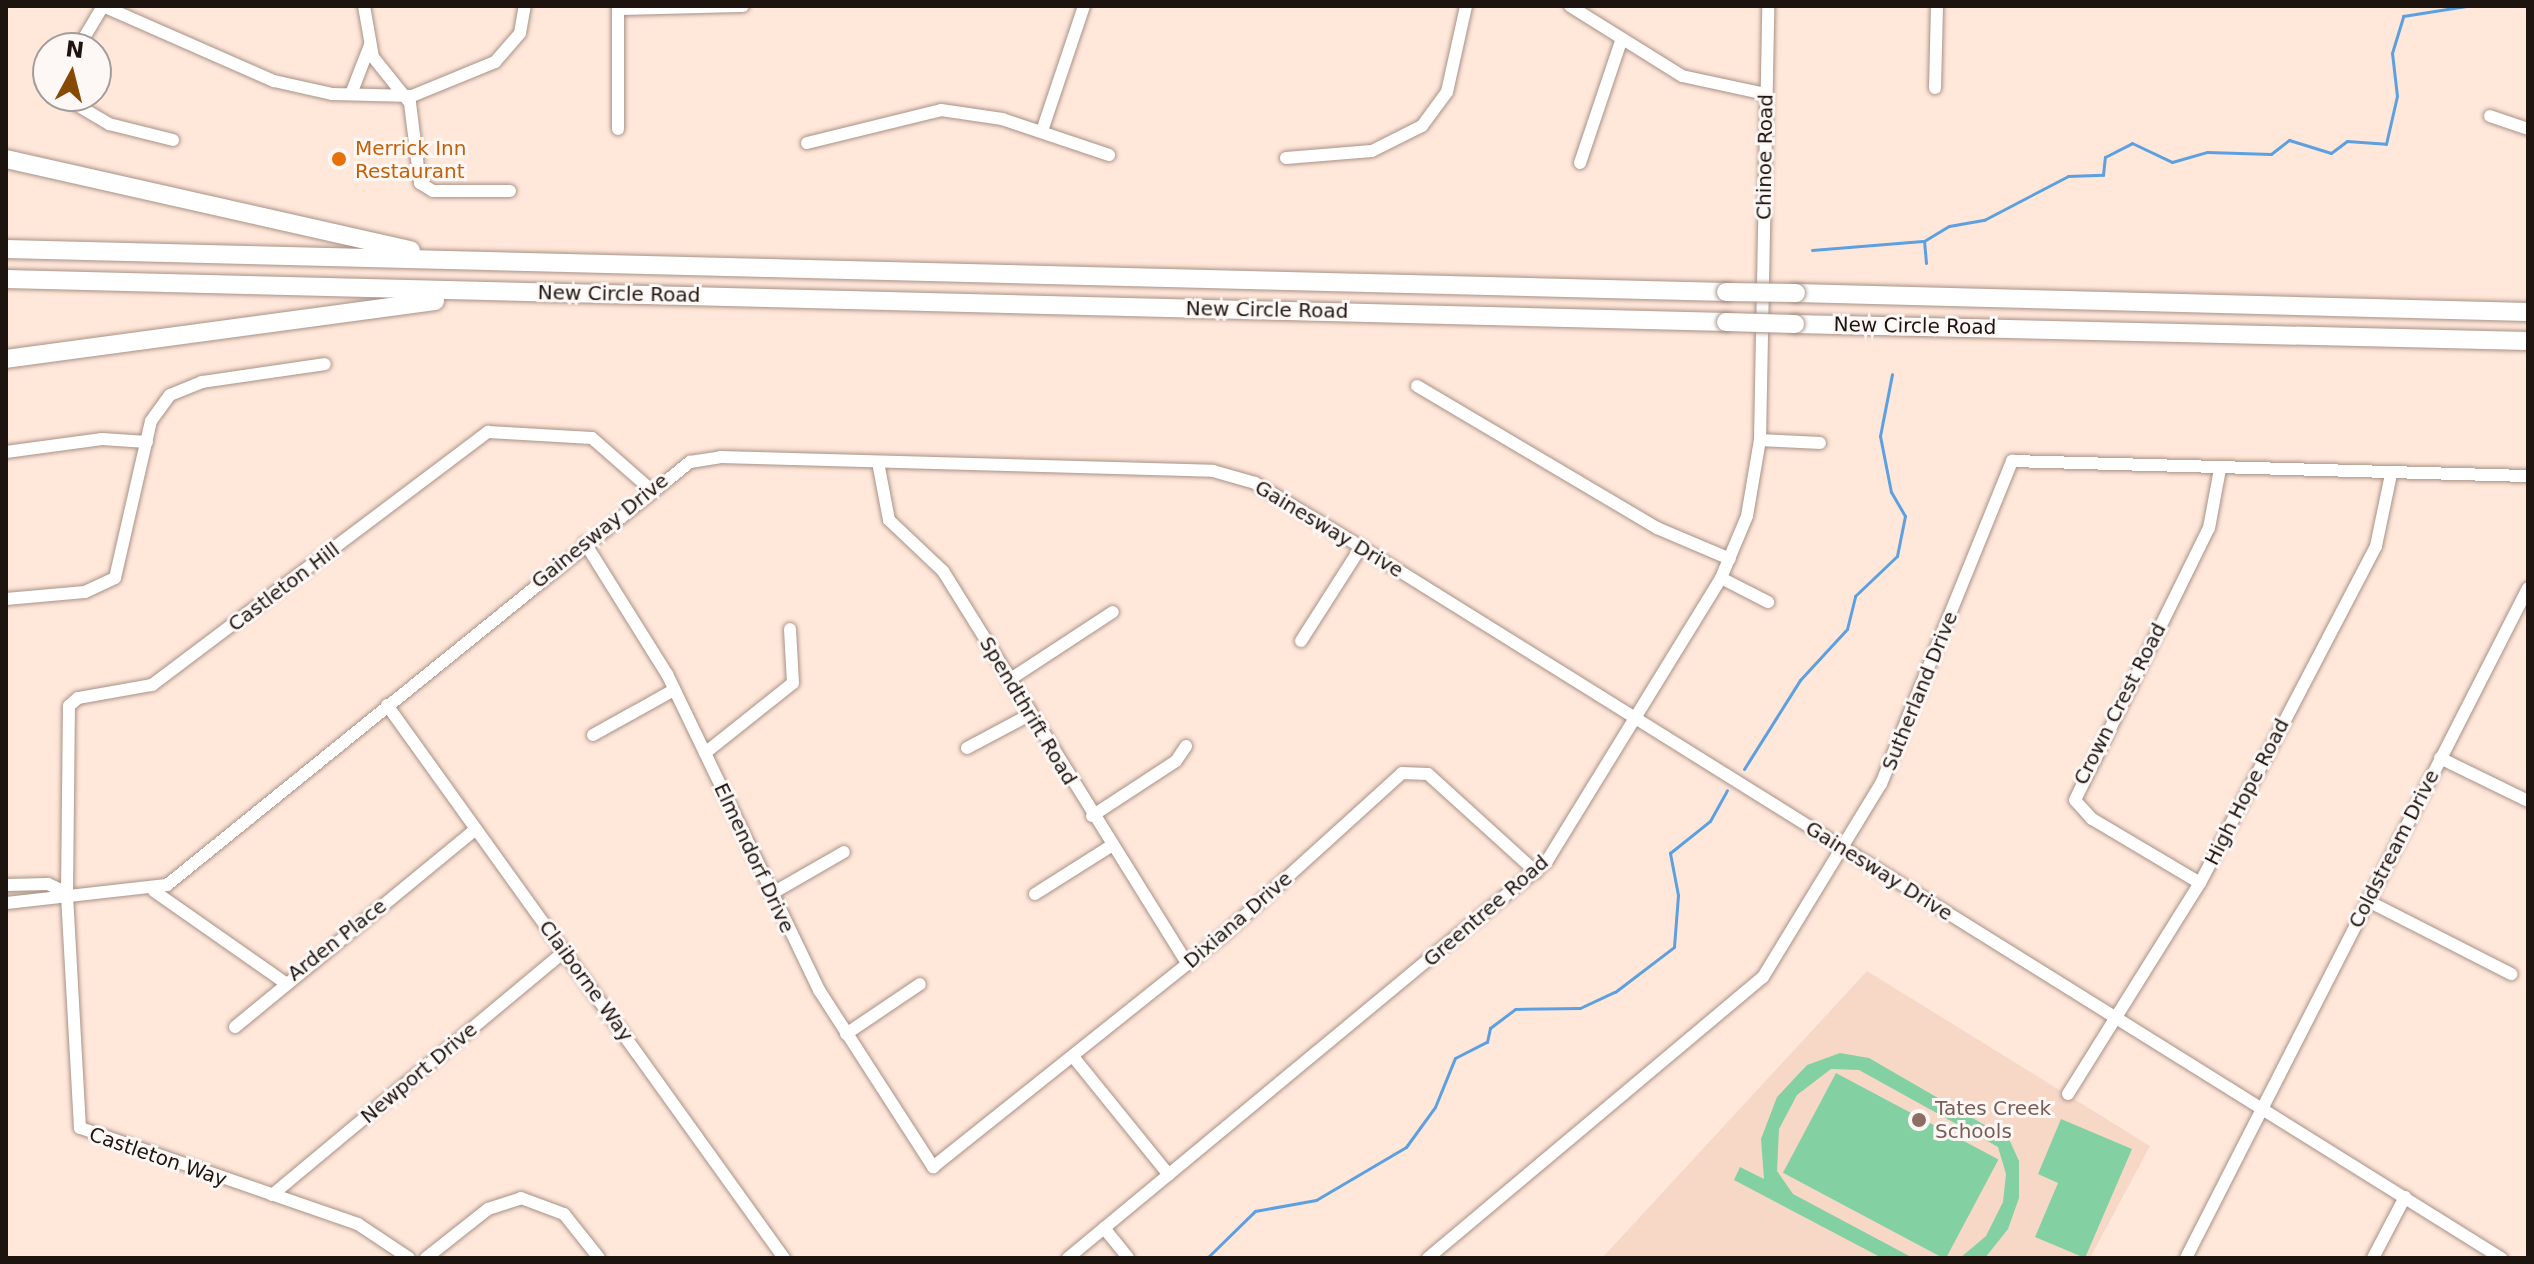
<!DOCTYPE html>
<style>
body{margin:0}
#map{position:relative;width:2534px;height:1264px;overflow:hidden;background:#ffe7da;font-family:"DejaVu Sans",sans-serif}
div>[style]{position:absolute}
.built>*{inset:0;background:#f7d8c7}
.green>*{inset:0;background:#83d0a2;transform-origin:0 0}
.stream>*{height:3px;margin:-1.5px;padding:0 1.5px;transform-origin:1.5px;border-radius:1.5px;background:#5da0e2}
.roads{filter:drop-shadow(0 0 2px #a89286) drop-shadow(0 0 2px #a89286)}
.minor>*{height:12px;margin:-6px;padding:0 6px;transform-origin:6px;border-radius:6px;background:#fff}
.highway>*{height:18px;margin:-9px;padding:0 9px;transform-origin:9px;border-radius:9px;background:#fff}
.bridges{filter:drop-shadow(0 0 2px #a89286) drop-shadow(0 0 2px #a89286)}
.highway-bridge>*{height:18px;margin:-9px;padding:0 9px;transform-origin:9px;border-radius:9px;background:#fff}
.dots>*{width:22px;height:22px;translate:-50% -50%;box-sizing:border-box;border:4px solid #fdf8f6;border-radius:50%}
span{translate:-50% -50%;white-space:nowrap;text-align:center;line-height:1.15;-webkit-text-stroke:6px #fdf8f6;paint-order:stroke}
.food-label{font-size:20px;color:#c56008}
.left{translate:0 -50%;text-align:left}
.street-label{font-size:20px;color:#1d1410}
.education-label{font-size:20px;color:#785e54}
.frame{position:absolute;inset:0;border:8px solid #1d1410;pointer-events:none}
.north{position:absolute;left:32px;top:32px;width:80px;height:80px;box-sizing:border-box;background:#fdf8f6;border:2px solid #a39d9a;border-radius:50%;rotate:7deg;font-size:22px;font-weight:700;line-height:32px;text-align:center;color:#1d1410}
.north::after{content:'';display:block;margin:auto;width:28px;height:36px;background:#864906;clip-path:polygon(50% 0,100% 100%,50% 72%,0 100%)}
</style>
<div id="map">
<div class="built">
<i style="clip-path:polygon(1867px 971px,2150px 1146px,2090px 1258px,1602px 1258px)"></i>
</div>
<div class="green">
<i style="clip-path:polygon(1840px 1053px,1869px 1058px,2009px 1139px,2019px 1161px,2019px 1198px,2008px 1229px,1985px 1258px,1960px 1258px,1986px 1236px,2003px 1202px,2006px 1174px,1998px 1147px,1859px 1070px,1831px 1069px,1797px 1095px,1779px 1129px,1777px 1171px,1793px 1194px,1913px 1258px,1882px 1258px,1734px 1180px,1740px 1167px,1764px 1179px,1761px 1139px,1777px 1097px,1807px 1065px)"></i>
<i style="left:1836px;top:1073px;width:184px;height:113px;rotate:28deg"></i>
<i style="clip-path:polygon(2061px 1119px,2132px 1149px,2085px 1258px,2035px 1237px,2058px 1183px,2038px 1174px)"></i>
</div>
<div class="stream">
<i style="left:1812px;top:250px;width:111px;rotate:-4.6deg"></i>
<i style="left:1926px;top:263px;width:22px;rotate:-95deg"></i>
<i style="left:1924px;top:241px;width:29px;rotate:-31deg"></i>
<i style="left:1949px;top:226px;width:36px;rotate:-10deg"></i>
<i style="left:1984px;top:220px;width:95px;rotate:-27.6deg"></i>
<i style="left:2068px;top:176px;width:35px;rotate:-2deg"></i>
<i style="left:2103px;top:175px;width:18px;rotate:-84deg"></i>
<i style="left:2105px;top:157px;width:30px;rotate:-27deg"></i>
<i style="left:2132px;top:143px;width:44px;rotate:25.4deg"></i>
<i style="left:2172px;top:162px;width:36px;rotate:-16deg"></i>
<i style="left:2207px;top:152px;width:64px;rotate:1.8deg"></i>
<i style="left:2271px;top:154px;width:23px;rotate:-38deg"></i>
<i style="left:2289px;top:140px;width:44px;rotate:17.2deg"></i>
<i style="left:2331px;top:153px;width:20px;rotate:-37deg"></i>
<i style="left:2347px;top:141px;width:39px;rotate:4deg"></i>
<i style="left:2386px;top:144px;width:49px;rotate:-77.1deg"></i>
<i style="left:2397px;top:96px;width:43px;rotate:-96.6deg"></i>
<i style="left:2392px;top:53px;width:39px;rotate:-73deg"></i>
<i style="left:2403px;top:16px;width:64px;rotate:-9deg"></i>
<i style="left:1744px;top:769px;width:105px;rotate:-57.8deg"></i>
<i style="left:1800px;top:680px;width:69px;rotate:-47.3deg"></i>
<i style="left:1847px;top:629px;width:34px;rotate:-76deg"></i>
<i style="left:1855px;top:596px;width:58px;rotate:-43.6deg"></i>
<i style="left:1897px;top:556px;width:41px;rotate:-78.7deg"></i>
<i style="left:1905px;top:516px;width:28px;rotate:-120deg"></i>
<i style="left:1891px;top:492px;width:57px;rotate:-101.1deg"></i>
<i style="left:1880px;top:436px;width:63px;rotate:-79deg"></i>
<i style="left:1207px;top:1258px;width:67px;rotate:-44.4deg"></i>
<i style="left:1255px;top:1211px;width:62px;rotate:-10.2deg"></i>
<i style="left:1316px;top:1200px;width:104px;rotate:-30.5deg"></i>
<i style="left:1406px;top:1147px;width:49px;rotate:-54.1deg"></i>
<i style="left:1435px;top:1107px;width:53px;rotate:-67.8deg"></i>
<i style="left:1455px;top:1058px;width:36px;rotate:-27deg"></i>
<i style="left:1487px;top:1042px;width:14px;rotate:-78deg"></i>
<i style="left:1490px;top:1028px;width:31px;rotate:-37deg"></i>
<i style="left:1515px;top:1009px;width:65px;rotate:-0.9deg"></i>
<i style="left:1580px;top:1008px;width:38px;rotate:-25deg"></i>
<i style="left:1615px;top:992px;width:74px;rotate:-37.3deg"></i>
<i style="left:1674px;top:947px;width:52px;rotate:-85.6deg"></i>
<i style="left:1678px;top:895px;width:43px;rotate:-100.8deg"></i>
<i style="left:1670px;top:853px;width:51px;rotate:-38.7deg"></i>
<i style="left:1710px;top:821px;width:35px;rotate:-61deg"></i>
</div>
<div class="roads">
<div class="minor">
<i style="left:103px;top:6px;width:187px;rotate:23.7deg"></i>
<i style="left:274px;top:81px;width:59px;rotate:12.6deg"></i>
<i style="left:332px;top:94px;width:80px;rotate:1.4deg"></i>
<i style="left:412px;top:96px;width:90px;rotate:-22.3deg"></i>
<i style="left:495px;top:62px;width:38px;rotate:-49deg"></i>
<i style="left:520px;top:33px;width:27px;rotate:-80deg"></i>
<i style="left:364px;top:6px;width:52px;rotate:80deg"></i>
<i style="left:373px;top:57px;width:59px;rotate:51.2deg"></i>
<i style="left:410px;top:103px;width:81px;rotate:82.9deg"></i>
<i style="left:420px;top:183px;width:15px;rotate:32deg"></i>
<i style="left:433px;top:191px;width:77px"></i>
<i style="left:1570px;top:6px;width:132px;rotate:32deg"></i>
<i style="left:1682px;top:76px;width:86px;rotate:12.1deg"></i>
<i style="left:618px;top:9px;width:125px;rotate:-1.4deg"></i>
<i style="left:78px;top:48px;width:49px;rotate:-59.2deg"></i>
<i style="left:1935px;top:88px;width:82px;rotate:-88.6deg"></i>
<i style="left:351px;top:94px;width:53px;rotate:-68.8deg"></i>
<i style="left:62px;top:96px;width:55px;rotate:30.8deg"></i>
<i style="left:109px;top:124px;width:66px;rotate:14deg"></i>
<i style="left:2490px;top:116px;width:40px;rotate:18.9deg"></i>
<i style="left:618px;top:129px;width:123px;rotate:-90deg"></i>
<i style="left:1042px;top:131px;width:132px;rotate:-71.4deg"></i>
<i style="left:807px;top:143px;width:138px;rotate:-13.8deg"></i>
<i style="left:941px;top:110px;width:62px;rotate:8.4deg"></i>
<i style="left:1002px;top:119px;width:113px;rotate:18.6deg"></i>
<i style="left:1286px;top:158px;width:86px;rotate:-4.7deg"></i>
<i style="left:1372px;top:151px;width:56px;rotate:-26.6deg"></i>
<i style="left:1422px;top:126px;width:42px;rotate:-53.7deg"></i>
<i style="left:1447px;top:92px;width:88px;rotate:-77.5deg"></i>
<i style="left:1580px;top:163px;width:129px;rotate:-71.4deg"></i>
<i style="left:1417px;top:386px;width:279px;rotate:30.6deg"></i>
<i style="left:1657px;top:528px;width:79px;rotate:23deg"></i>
<i style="left:1760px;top:440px;width:60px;rotate:2.9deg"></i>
<i style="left:6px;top:452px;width:97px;rotate:-7.7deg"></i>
<i style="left:102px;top:439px;width:45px;rotate:3.8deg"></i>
<i style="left:878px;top:462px;width:59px;rotate:79.3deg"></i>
<i style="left:889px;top:520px;width:74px;rotate:43.4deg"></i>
<i style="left:943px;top:571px;width:463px;rotate:58.1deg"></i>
<i style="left:585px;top:543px;width:155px;rotate:58deg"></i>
<i style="left:667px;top:674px;width:351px;rotate:64.3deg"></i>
<i style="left:819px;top:990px;width:211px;rotate:57.2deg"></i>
<i style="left:933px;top:1167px;width:366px;rotate:-38.6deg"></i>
<i style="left:1219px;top:939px;width:247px;rotate:-42.2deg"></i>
<i style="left:1402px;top:773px;width:26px;rotate:2deg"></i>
<i style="left:1428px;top:774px;width:146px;rotate:42.2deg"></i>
<i style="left:1721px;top:578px;width:53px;rotate:27.1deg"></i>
<i style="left:6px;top:599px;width:79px;rotate:-5.1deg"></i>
<i style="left:85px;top:592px;width:33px;rotate:-25deg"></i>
<i style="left:115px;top:578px;width:161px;rotate:-77.1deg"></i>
<i style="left:151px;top:421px;width:32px;rotate:-54deg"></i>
<i style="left:170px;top:395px;width:35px;rotate:-22deg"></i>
<i style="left:202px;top:382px;width:124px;rotate:-8.3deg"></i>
<i style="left:1301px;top:641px;width:112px;rotate:-57.4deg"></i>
<i style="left:1009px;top:680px;width:124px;rotate:-33.2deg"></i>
<i style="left:387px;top:705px;width:681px;rotate:54.33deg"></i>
<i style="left:593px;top:735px;width:93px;rotate:-29.1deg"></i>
<i style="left:967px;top:748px;width:70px;rotate:-28deg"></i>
<i style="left:705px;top:753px;width:112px;rotate:-38.5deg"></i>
<i style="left:793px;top:683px;width:54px;rotate:-93.2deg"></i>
<i style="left:2440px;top:758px;width:98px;rotate:26deg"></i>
<i style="left:1092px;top:816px;width:100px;rotate:-33.2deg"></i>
<i style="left:1176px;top:761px;width:18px;rotate:-56deg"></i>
<i style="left:2200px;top:883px;width:126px;rotate:-149.3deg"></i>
<i style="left:2092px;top:819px;width:25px;rotate:-132deg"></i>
<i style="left:2075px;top:800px;width:303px;rotate:-63.8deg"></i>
<i style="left:2209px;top:528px;width:60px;rotate:-79.4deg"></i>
<i style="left:6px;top:885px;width:42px;rotate:-1.4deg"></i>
<i style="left:48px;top:884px;width:21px;rotate:25deg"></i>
<i style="left:154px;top:891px;width:162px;rotate:35deg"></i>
<i style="left:771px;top:894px;width:84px;rotate:-29.9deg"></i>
<i style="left:1035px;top:894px;width:90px;rotate:-32.3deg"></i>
<i style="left:2368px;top:901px;width:161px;rotate:27deg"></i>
<i style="left:6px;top:903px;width:162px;rotate:-6.4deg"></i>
<i style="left:167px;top:885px;width:673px;rotate:-38.97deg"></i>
<i style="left:690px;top:462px;width:30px;rotate:-9deg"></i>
<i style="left:720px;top:457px;width:493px;rotate:1.6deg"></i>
<i style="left:1213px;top:471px;width:44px;rotate:15.9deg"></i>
<i style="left:1255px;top:483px;width:124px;rotate:31.1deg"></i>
<i style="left:1361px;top:547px;width:1344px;rotate:31.95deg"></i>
<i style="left:235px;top:1027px;width:312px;rotate:-39.4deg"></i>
<i style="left:846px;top:1034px;width:89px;rotate:-34deg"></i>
<i style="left:1075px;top:1059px;width:149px;rotate:51deg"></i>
<i style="left:2068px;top:1094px;width:249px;rotate:-58deg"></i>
<i style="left:2200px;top:883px;width:380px;rotate:-62.4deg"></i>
<i style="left:2376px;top:546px;width:74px;rotate:-78.2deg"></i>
<i style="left:272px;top:1195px;width:381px;rotate:-39.8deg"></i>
<i style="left:1104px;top:1228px;width:38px;rotate:51deg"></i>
<i style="left:409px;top:1258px;width:61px;rotate:-146.3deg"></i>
<i style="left:358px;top:1224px;width:294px;rotate:-160.9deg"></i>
<i style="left:80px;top:1128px;width:235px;rotate:-93.2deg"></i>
<i style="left:67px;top:893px;width:187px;rotate:-89.4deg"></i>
<i style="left:69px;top:706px;width:12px;rotate:-42deg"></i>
<i style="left:78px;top:698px;width:75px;rotate:-10deg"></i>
<i style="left:152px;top:685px;width:421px;rotate:-37deg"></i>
<i style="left:488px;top:432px;width:104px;rotate:3.3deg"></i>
<i style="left:592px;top:438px;width:77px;rotate:41.3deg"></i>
<i style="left:426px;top:1258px;width:79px;rotate:-38.3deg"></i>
<i style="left:488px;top:1209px;width:35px;rotate:-18deg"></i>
<i style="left:521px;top:1198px;width:46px;rotate:20.4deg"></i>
<i style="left:564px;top:1214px;width:56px;rotate:51.5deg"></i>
<i style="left:1068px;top:1258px;width:622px;rotate:-39.65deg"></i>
<i style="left:1547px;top:861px;width:332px;rotate:-58.4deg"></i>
<i style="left:1721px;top:578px;width:67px;rotate:-67.2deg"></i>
<i style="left:1747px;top:516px;width:77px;rotate:-80.3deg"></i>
<i style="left:1760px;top:440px;width:434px;rotate:-88.9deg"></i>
<i style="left:1428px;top:1258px;width:437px;rotate:-40deg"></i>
<i style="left:1763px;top:977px;width:226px;rotate:-58.6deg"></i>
<i style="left:1881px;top:784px;width:349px;rotate:-67.9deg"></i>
<i style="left:2012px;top:461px;width:516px;rotate:1.67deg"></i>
<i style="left:2186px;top:1258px;width:752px;rotate:-62.96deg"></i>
<i style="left:2373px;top:1258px;width:69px;rotate:-62.3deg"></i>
</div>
<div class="highway">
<i style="left:6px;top:159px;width:415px;rotate:12.7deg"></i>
<i style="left:6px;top:249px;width:1721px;rotate:1.43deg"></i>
<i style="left:6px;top:279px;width:1721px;rotate:1.43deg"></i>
<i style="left:1796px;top:293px;width:732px;rotate:1.49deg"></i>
<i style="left:1795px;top:324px;width:733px;rotate:1.33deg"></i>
<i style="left:6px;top:359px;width:433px;rotate:-7.7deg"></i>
</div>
</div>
<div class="bridges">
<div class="highway-bridge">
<i style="left:1726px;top:292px;width:70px;rotate:0.8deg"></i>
<i style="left:1726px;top:322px;width:69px;rotate:1.7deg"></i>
</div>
</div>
<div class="dots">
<i style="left:339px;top:159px;background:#e8710a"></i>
<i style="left:1919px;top:1120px;background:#8d6e63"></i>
</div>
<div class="food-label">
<span class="left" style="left:355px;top:160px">Merrick Inn<br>Restaurant</span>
</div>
<div class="street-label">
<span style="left:1765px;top:157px;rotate:-89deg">Chinoe Road</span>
<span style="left:619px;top:294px;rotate:1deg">New Circle Road</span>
<span style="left:1267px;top:310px;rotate:1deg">New Circle Road</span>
<span style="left:1915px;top:326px;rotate:1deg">New Circle Road</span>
<span style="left:1329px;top:529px;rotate:31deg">Gainesway Drive</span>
<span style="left:600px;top:531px;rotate:-39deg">Gainesway Drive</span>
<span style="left:284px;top:587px;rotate:-37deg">Castleton Hill</span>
<span style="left:1920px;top:691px;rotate:-68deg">Sutherland Drive</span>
<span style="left:2120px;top:704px;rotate:-63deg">Crown Crest Road</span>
<span style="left:1028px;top:711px;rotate:59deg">Spendthrift Road</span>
<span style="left:2247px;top:792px;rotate:-63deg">High Hope Road</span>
<span style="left:2394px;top:849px;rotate:-63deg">Coldstream Drive</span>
<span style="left:754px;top:858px;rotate:65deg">Elmendorf Drive</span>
<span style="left:1879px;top:871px;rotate:32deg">Gainesway Drive</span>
<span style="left:1486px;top:911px;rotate:-41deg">Greentree Road</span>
<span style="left:1238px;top:920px;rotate:-41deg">Dixiana Drive</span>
<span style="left:337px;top:940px;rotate:-38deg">Arden Place</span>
<span style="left:586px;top:981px;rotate:54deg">Claiborne Way</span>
<span style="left:419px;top:1073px;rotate:-40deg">Newport Drive</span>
<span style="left:158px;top:1157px;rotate:19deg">Castleton Way</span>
</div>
<div class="education-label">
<span class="left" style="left:1935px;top:1120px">Tates Creek<br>Schools</span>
</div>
<div class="frame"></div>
<div class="north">N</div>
</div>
